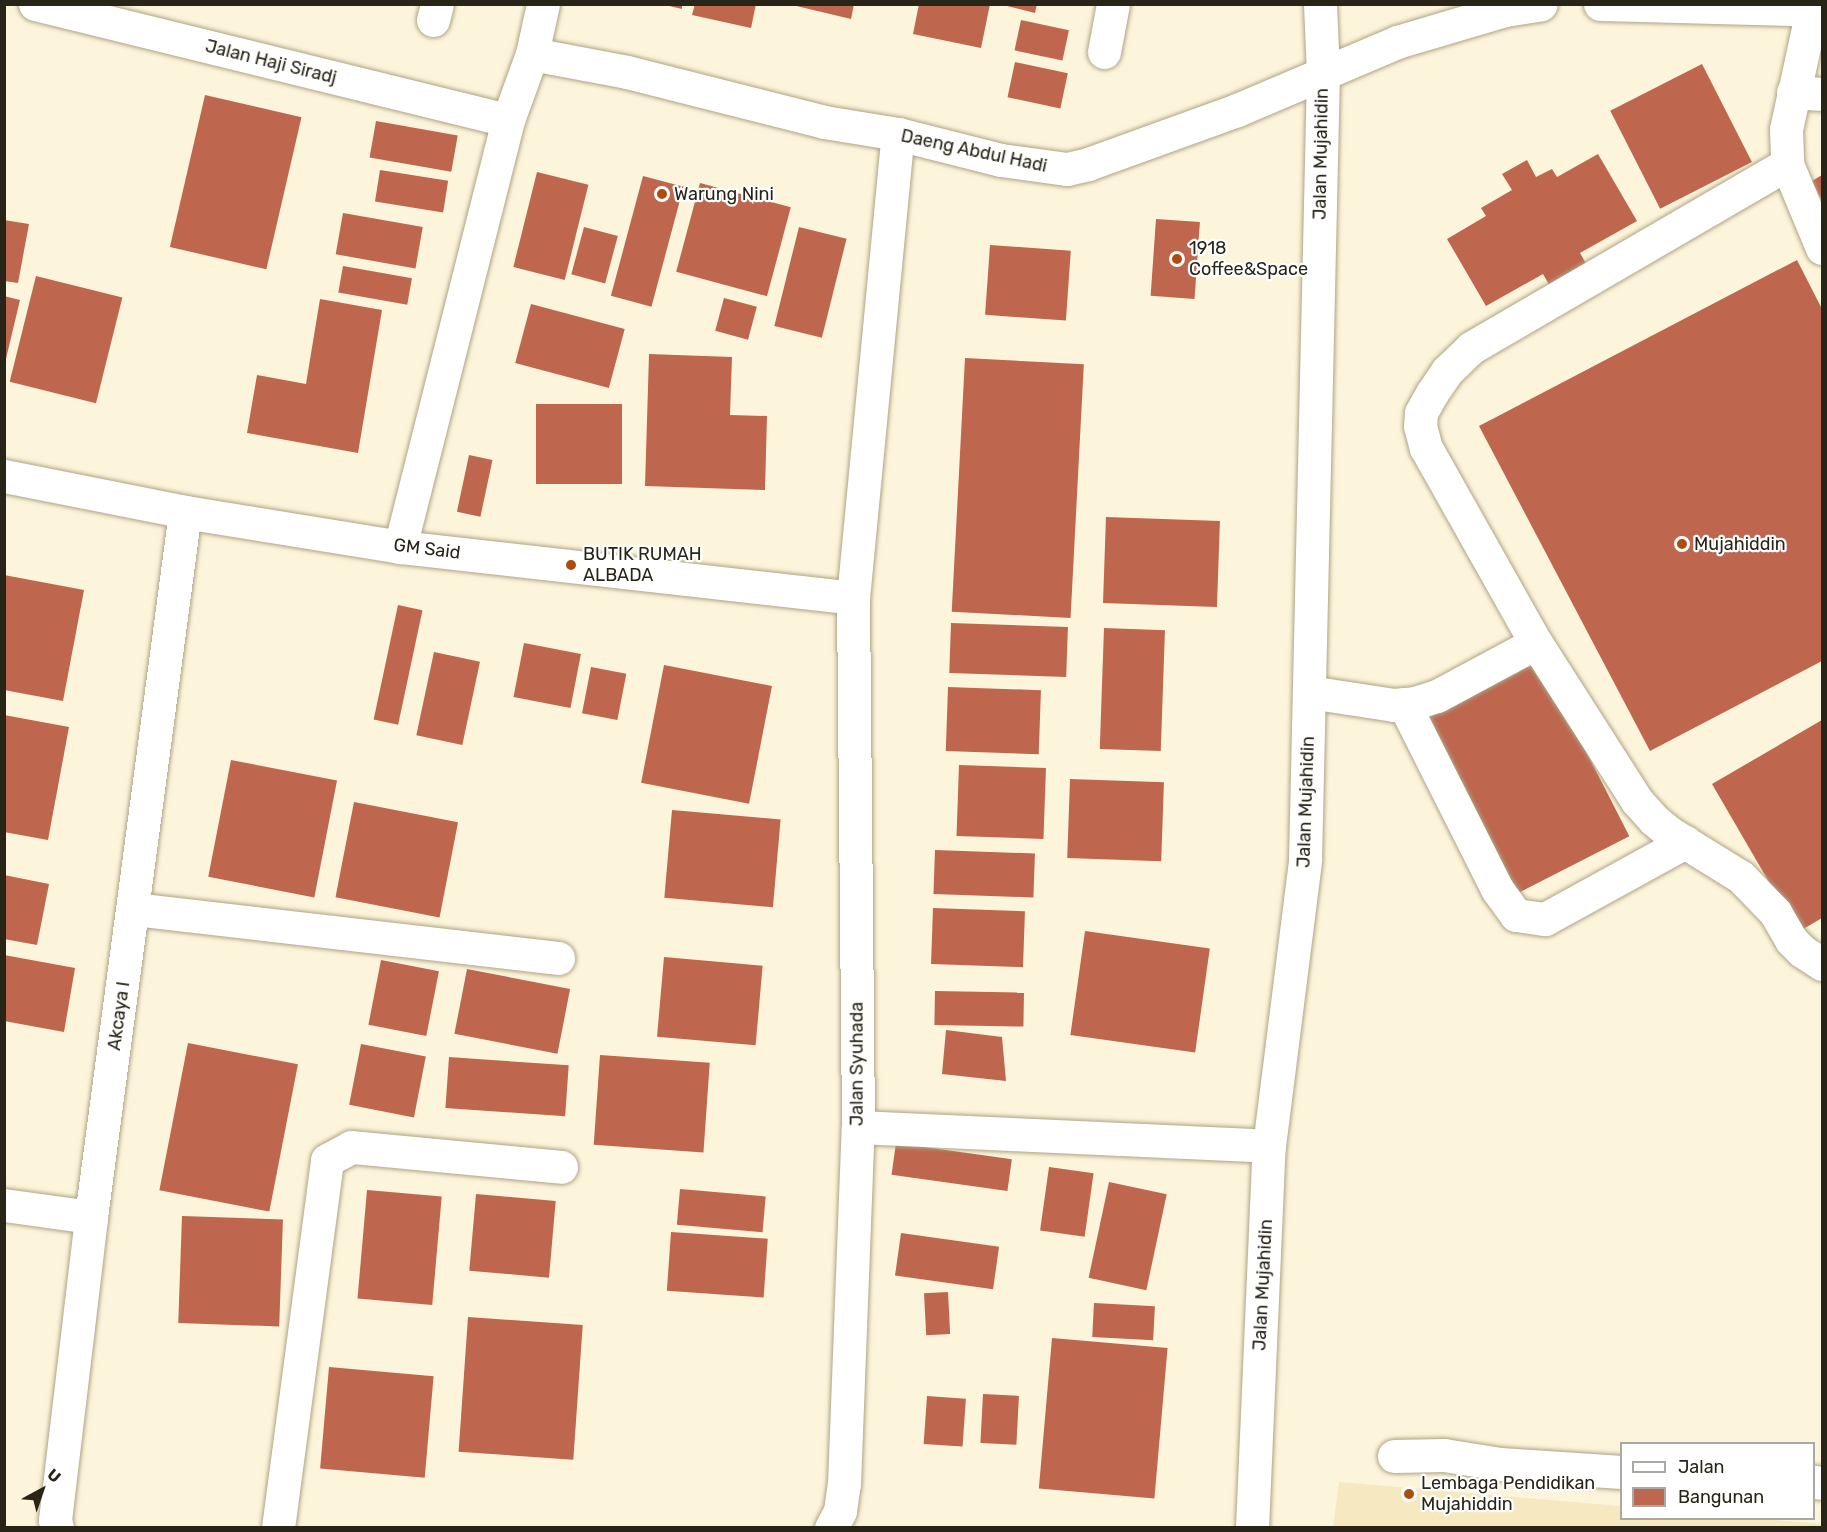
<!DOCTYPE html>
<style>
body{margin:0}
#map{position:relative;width:1827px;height:1532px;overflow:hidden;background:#fdf5db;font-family:Rubik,sans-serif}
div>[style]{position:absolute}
.built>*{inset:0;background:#f6e9c0}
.building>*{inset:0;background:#be664e;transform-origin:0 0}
.roads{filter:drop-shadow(0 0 2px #aea485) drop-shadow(0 0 2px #aea485)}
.minor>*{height:33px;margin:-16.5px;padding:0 16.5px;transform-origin:16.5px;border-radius:16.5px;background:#fff}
.dots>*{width:16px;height:16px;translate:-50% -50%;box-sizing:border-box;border:3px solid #fff;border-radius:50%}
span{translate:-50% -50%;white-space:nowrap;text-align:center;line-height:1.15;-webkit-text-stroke:4.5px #fff;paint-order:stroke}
.street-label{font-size:18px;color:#282518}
.poi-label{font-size:18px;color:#282518}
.left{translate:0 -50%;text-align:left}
.frame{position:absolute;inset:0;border:6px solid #282518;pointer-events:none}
.legend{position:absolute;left:1620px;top:1442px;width:195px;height:78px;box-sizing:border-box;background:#fff;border:2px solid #a9a8a3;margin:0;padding:8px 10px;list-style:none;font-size:18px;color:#282518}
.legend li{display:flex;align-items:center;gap:12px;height:30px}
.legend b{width:30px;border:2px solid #a9a8a3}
.north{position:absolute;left:12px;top:1460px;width:60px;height:60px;-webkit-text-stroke:4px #fff;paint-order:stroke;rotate:40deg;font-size:16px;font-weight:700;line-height:24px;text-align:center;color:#282518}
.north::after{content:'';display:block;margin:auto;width:21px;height:27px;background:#282518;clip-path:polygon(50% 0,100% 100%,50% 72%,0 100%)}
</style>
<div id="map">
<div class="built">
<i style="clip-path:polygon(1339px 1482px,1621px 1506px,1622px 1518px,1763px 1519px,1822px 1524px,1822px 1527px,1333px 1527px)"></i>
</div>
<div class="building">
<i style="clip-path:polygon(661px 4px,682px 4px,682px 9px)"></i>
<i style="clip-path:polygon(695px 4px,756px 4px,751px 28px,692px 15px)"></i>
<i style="clip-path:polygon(788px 4px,854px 4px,851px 19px)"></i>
<i style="clip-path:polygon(919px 4px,990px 4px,981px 48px,913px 34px)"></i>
<i style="clip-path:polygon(999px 4px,1037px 4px,1035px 13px)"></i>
<i style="left:1021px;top:20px;width:49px;height:31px;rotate:12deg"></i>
<i style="left:1015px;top:62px;width:54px;height:36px;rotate:12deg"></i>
<i style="left:1702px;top:64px;width:110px;height:103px;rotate:63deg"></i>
<i style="left:205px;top:95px;width:99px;height:156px;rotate:13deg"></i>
<i style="left:376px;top:121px;width:83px;height:37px;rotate:10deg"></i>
<i style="clip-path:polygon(1598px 154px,1637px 221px,1580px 253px,1588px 267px,1551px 288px,1543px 274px,1486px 306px,1447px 239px,1486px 216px,1481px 208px,1512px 190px,1502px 174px,1527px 160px,1536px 177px,1552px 169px,1557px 177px)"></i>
<i style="left:380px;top:170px;width:69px;height:32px;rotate:9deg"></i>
<i style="left:537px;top:172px;width:53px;height:98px;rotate:14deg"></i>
<i style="clip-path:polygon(1822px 175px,1822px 201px,1812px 181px)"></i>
<i style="left:643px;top:176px;width:42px;height:124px;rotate:15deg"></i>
<i style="left:700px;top:183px;width:94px;height:92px;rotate:15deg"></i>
<i style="left:343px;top:213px;width:81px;height:42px;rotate:10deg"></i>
<i style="left:1156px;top:219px;width:44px;height:77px;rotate:4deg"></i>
<i style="clip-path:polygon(4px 220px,29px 224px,18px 283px,4px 281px)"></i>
<i style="left:584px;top:227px;width:35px;height:49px;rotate:15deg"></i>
<i style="left:799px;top:227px;width:49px;height:102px;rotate:14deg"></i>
<i style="left:990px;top:245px;width:81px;height:70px;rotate:4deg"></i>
<i style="clip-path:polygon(1797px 260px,1822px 309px,1822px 661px,1650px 751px,1479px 426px)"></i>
<i style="left:343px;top:266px;width:70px;height:27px;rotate:10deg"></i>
<i style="left:36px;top:276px;width:89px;height:109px;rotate:14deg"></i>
<i style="clip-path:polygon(4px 296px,20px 300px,5px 363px,4px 363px)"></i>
<i style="left:724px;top:298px;width:34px;height:34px;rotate:15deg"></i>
<i style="clip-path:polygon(320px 299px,382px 310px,358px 453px,247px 433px,257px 375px,306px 384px)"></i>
<i style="left:531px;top:304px;width:97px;height:61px;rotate:15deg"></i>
<i style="clip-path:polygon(649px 354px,732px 357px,730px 415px,767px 416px,765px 490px,645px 486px)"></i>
<i style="left:965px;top:358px;width:119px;height:254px;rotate:3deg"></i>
<i style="left:536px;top:404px;width:86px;height:80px"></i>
<i style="left:469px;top:455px;width:24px;height:58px;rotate:12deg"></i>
<i style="left:1106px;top:517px;width:114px;height:86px;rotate:2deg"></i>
<i style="clip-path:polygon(4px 575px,84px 590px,63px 701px,4px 690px)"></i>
<i style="left:398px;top:605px;width:25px;height:117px;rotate:12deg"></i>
<i style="left:951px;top:623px;width:117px;height:50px;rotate:2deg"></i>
<i style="left:1104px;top:628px;width:61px;height:121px;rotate:2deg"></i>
<i style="left:524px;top:643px;width:58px;height:55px;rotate:11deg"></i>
<i style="left:434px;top:652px;width:47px;height:85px;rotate:12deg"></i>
<i style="left:1539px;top:659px;width:199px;height:129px;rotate:63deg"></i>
<i style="left:664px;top:665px;width:110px;height:120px;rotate:11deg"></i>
<i style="left:591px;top:667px;width:36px;height:47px;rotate:11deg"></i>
<i style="left:948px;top:687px;width:93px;height:64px;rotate:2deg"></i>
<i style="clip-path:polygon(4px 715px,69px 727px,48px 840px,4px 832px)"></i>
<i style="clip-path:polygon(1822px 720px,1822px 918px,1798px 932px,1712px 784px)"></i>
<i style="left:231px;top:760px;width:108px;height:119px;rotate:11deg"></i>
<i style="left:959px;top:765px;width:87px;height:71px;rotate:2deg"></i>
<i style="left:1070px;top:779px;width:94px;height:79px;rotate:2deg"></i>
<i style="left:354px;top:802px;width:106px;height:97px;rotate:11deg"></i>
<i style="left:672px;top:810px;width:109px;height:88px;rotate:5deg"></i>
<i style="left:935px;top:850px;width:100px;height:44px;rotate:2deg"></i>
<i style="clip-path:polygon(4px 875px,49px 884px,37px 945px,4px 939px)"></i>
<i style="left:933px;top:908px;width:92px;height:56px;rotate:2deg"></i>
<i style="left:1085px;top:931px;width:126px;height:105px;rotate:8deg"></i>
<i style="clip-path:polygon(4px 955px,75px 968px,64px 1032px,4px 1021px)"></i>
<i style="left:664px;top:957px;width:99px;height:80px;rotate:5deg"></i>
<i style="left:381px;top:960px;width:59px;height:66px;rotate:11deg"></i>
<i style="left:467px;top:969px;width:105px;height:66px;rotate:11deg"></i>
<i style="left:935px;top:991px;width:89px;height:34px;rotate:1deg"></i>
<i style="clip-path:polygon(946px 1030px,1002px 1037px,1006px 1081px,942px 1074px)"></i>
<i style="left:188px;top:1043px;width:112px;height:150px;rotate:11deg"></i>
<i style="left:361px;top:1044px;width:66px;height:62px;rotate:11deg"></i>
<i style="left:600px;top:1055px;width:110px;height:90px;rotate:4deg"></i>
<i style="left:449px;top:1057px;width:120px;height:51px;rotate:4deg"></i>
<i style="left:896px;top:1143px;width:117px;height:32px;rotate:8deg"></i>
<i style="left:1049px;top:1167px;width:45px;height:64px;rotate:8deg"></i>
<i style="left:1109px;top:1182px;width:59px;height:98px;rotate:12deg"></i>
<i style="left:680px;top:1189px;width:86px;height:36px;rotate:5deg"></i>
<i style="left:367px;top:1190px;width:75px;height:109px;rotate:5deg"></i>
<i style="left:476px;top:1194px;width:80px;height:77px;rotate:5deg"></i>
<i style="left:182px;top:1216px;width:101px;height:107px;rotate:2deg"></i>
<i style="left:671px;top:1232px;width:97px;height:59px;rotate:4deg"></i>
<i style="left:901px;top:1233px;width:99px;height:43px;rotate:8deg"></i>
<i style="left:948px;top:1292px;width:42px;height:24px;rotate:87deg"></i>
<i style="left:1094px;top:1303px;width:61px;height:34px;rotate:3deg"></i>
<i style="left:468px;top:1317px;width:115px;height:135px;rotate:4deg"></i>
<i style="left:1052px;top:1338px;width:116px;height:151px;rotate:5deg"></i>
<i style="left:329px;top:1367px;width:105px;height:102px;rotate:5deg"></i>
<i style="left:983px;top:1394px;width:36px;height:49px;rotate:3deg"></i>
<i style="left:927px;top:1396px;width:39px;height:48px;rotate:4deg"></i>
</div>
<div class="roads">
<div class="minor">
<i style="left:35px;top:4px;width:487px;rotate:13.8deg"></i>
<i style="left:1600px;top:4px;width:222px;rotate:1.5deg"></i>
<i style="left:1812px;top:10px;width:122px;rotate:102.3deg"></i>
<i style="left:1786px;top:129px;width:35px;rotate:88deg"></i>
<i style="left:1787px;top:164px;width:91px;rotate:67.4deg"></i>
<i style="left:433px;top:20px;width:16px;rotate:-76deg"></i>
<i style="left:1104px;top:52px;width:49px;rotate:-79.4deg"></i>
<i style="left:532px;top:54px;width:97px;rotate:10.7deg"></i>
<i style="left:627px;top:72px;width:203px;rotate:14.2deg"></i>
<i style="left:824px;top:122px;width:75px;rotate:9.2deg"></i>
<i style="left:898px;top:134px;width:106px;rotate:14.2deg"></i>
<i style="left:1001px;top:160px;width:67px;rotate:7.8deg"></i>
<i style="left:1067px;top:169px;width:22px;rotate:-13deg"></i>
<i style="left:1088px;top:164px;width:158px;rotate:-19.9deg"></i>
<i style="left:1237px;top:110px;width:174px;rotate:-23deg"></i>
<i style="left:1397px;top:42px;width:113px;rotate:-16.5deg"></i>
<i style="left:1505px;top:10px;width:36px;rotate:-9deg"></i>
<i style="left:1793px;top:92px;width:29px;rotate:4deg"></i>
<i style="left:1787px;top:164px;width:366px;rotate:149.8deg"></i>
<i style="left:1471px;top:348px;width:33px;rotate:136deg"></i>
<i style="left:1447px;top:371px;width:27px;rotate:124deg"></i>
<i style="left:1432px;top:393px;width:23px;rotate:119deg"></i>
<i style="left:1421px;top:413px;width:13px;rotate:94deg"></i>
<i style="left:1420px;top:426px;width:23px;rotate:75deg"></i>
<i style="left:1426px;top:448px;width:224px;rotate:60.6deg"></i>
<i style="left:1536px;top:643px;width:188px;rotate:57.4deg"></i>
<i style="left:1637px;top:801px;width:25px;rotate:48deg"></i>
<i style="left:1654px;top:820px;width:21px;rotate:39deg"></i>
<i style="left:1670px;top:833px;width:84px;rotate:31.8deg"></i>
<i style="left:1741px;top:877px;width:49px;rotate:45.8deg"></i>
<i style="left:1775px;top:912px;width:32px;rotate:60deg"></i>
<i style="left:1791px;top:940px;width:16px;rotate:45deg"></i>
<i style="left:1802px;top:951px;width:24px;rotate:33deg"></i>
<i style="left:4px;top:476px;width:185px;rotate:11.2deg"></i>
<i style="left:185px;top:512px;width:218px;rotate:9.2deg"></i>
<i style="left:400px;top:547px;width:456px;rotate:6.4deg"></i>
<i style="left:400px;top:547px;width:440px;rotate:-75.8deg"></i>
<i style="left:508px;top:120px;width:70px;rotate:-70deg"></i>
<i style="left:532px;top:54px;width:51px;rotate:-77.6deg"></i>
<i style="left:1309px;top:692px;width:86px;rotate:8.7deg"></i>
<i style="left:1394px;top:705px;width:21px;rotate:-5deg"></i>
<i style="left:1415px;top:703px;width:23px;rotate:-18deg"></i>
<i style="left:1437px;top:696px;width:112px;rotate:-28.2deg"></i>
<i style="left:1404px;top:704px;width:207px;rotate:63.3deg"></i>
<i style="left:1497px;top:889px;width:32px;rotate:54deg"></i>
<i style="left:1516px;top:915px;width:29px;rotate:8deg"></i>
<i style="left:1545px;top:919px;width:160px;rotate:-28.8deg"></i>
<i style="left:134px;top:909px;width:427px;rotate:6.6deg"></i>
<i style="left:858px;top:1127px;width:411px;rotate:2.6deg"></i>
<i style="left:4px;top:1205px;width:88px;rotate:7.9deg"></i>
<i style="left:1394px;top:1456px;width:50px;rotate:-1.1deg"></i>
<i style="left:1444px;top:1455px;width:57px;rotate:9.1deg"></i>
<i style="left:1500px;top:1464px;width:122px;rotate:3.8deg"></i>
<i style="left:1814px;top:1482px;width:8px;rotate:7deg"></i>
<i style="left:57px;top:1528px;width:8px;rotate:-104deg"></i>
<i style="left:55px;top:1520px;width:305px;rotate:-83.2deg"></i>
<i style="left:91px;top:1217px;width:711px;rotate:-82.41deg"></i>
<i style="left:278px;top:1528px;width:371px;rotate:-82.4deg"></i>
<i style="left:327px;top:1160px;width:27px;rotate:-28deg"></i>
<i style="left:351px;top:1147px;width:211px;rotate:5.4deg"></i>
<i style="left:831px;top:1528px;width:19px;rotate:-62deg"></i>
<i style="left:840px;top:1511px;width:27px;rotate:-82deg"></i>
<i style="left:844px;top:1484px;width:357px;rotate:-87.8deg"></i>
<i style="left:858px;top:1127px;width:529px;rotate:-90.54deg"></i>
<i style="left:853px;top:598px;width:466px;rotate:-84.5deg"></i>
<i style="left:1252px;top:1528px;width:382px;rotate:-87.5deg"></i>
<i style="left:1269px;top:1146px;width:288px;rotate:-82.8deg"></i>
<i style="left:1305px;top:860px;width:787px;rotate:-88.69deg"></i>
<i style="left:1323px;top:73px;width:69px;rotate:-92.5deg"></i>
</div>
</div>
<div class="dots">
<i style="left:662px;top:194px;background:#ae4c10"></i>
<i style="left:1177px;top:259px;background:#ae4c10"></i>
<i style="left:1682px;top:544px;background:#ae4c10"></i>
<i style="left:571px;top:565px;background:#ae4c10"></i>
<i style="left:1409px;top:1494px;background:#ae4c10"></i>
</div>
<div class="street-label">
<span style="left:271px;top:62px;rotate:14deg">Jalan Haji Siradj</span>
<span style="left:974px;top:151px;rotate:12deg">Daeng Abdul Hadi</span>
<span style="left:1321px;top:154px;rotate:-89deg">Jalan Mujahidin</span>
<span style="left:427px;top:549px;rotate:7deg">GM Said</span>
<span style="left:1306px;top:802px;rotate:-88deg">Jalan Mujahidin</span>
<span style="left:119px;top:1016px;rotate:-82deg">Akcaya I</span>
<span style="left:857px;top:1064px;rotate:-90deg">Jalan Syuhada</span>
<span style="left:1263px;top:1285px;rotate:-87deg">Jalan Mujahidin</span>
</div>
<div class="poi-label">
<span class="left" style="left:674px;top:194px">Warung Nini</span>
<span class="left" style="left:1189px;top:259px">1918<br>Coffee&amp;Space</span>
<span class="left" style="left:1694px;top:544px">Mujahiddin</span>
<span class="left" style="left:583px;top:565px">BUTIK RUMAH<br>ALBADA</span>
<span class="left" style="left:1421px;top:1494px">Lembaga Pendidikan<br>Mujahiddin</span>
</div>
<div class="frame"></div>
<ul class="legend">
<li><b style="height:8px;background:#fff"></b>Jalan</li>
<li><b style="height:16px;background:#be664e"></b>Bangunan</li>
</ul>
<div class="north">U</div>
</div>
